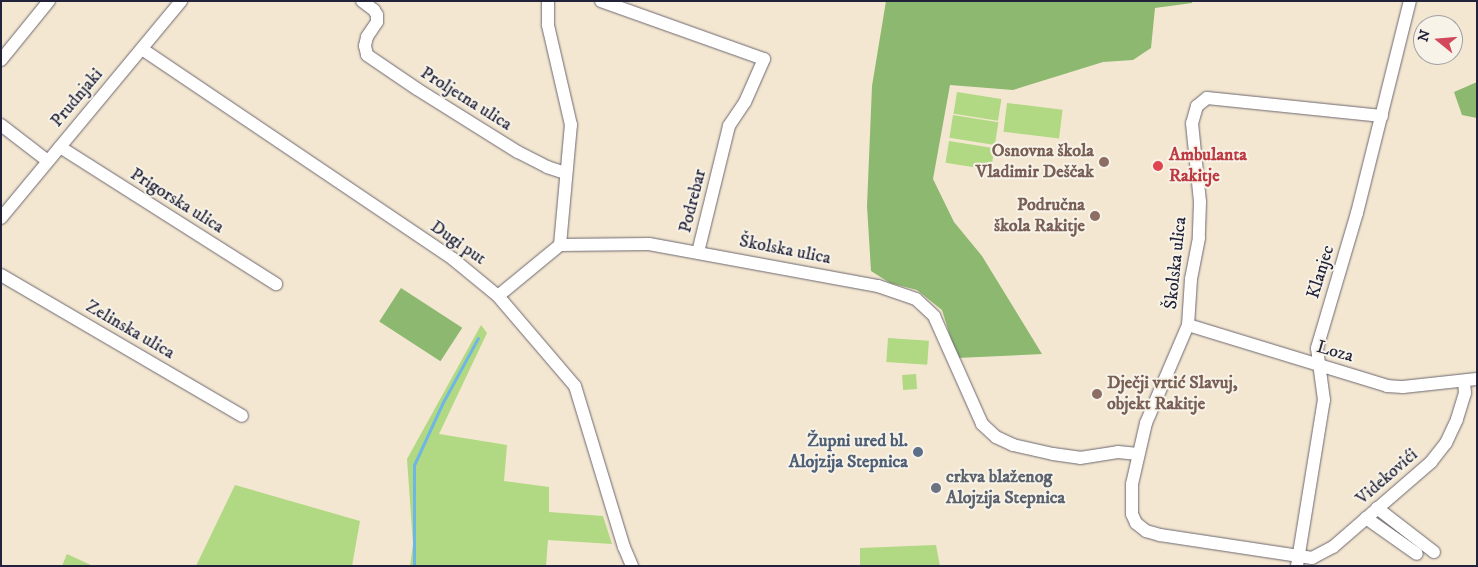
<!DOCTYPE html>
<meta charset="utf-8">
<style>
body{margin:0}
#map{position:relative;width:1478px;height:567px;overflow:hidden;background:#f4e7d1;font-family:"IM FELL DW Pica",serif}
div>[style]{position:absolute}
.green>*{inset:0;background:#b1d882;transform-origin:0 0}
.forest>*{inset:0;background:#8cb870;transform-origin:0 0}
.stream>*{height:3px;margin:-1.5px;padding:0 1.5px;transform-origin:1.5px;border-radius:1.5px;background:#6eb6e6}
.roads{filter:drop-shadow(0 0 1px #6c6770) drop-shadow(0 0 1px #6c6770)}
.minor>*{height:12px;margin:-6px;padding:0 6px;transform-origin:6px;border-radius:6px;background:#fff}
.dots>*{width:14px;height:14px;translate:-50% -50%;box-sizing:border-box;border:2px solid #f7f3e8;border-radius:50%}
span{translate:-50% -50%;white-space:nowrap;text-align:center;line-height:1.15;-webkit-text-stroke:4px #f7f3e8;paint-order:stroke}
.street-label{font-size:18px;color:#22223b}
.education-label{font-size:18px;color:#785e54;font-weight:700}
.right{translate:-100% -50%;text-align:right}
.left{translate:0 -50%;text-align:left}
.health-label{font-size:18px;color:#be3a42;font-weight:700}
.service-label{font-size:18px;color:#4e5e75;font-weight:700}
.worship-label{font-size:18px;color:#5b616d;font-weight:700}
.frame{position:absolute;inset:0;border:2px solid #22223b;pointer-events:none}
.north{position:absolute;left:1413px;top:15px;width:50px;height:50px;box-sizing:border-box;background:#f7f3e8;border:1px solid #a29fa3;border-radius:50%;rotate:287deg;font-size:14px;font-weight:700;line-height:20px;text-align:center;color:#22223b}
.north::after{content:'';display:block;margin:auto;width:18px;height:22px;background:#d1495b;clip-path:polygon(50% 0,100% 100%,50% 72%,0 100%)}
</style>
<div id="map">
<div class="green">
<i style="left:957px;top:92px;width:45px;height:22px;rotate:9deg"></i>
<i style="left:1007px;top:103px;width:56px;height:29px;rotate:7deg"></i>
<i style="left:953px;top:115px;width:46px;height:23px;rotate:9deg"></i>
<i style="left:949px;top:141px;width:46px;height:22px;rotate:9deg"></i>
<i style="clip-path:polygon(481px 325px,487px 333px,439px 434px,507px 445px,504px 481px,549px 487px,549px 512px,603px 516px,612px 544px,548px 540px,546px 566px,410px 566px,413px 544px,407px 459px)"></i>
<i style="left:888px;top:338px;width:41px;height:24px;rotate:4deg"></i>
<i style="left:916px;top:374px;width:15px;height:14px;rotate:86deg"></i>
<i style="clip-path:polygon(235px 485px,360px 521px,352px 566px,196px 566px)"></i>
<i style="clip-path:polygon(936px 545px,940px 566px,860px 566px,860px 548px)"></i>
<i style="clip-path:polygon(67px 554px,93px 566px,62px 566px)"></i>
</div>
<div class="forest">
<i style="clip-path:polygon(886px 1px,1192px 1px,1192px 3px,1155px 8px,1151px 48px,1133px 60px,1103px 62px,1013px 90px,950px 85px,933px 179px,954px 222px,982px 256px,1042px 354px,957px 358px,942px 310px,917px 290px,890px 283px,871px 271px,867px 206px,872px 86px)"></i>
<i style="clip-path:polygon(1477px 82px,1477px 118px,1462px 115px,1454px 92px)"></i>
<i style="left:401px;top:288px;width:73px;height:40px;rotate:33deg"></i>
</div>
<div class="stream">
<i style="left:414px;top:566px;width:101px;rotate:-90deg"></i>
<i style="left:414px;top:465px;width:67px;rotate:-65.3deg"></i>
<i style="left:442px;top:404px;width:75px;rotate:-61.4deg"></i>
</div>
<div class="roads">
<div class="minor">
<i style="left:362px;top:1px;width:15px;rotate:37deg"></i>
<i style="left:374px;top:10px;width:6px;rotate:59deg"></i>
<i style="left:377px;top:15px;width:7px;rotate:90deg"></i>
<i style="left:377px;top:22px;width:18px;rotate:124deg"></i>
<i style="left:367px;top:37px;width:9px;rotate:103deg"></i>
<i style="left:365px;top:46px;width:9px;rotate:77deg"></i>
<i style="left:367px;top:55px;width:60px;rotate:34.2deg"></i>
<i style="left:417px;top:89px;width:119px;rotate:32deg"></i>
<i style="left:518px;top:152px;width:33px;rotate:27deg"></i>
<i style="left:547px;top:167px;width:20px;rotate:18deg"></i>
<i style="left:601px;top:1px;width:173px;rotate:19.6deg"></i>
<i style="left:764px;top:59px;width:47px;rotate:113.8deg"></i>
<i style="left:745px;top:102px;width:29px;rotate:124deg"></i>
<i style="left:729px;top:126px;width:130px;rotate:103.8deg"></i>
<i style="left:142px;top:49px;width:375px;rotate:34deg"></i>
<i style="left:453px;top:259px;width:58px;rotate:39.4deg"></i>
<i style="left:498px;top:296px;width:118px;rotate:49.5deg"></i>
<i style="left:575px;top:386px;width:168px;rotate:73.1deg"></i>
<i style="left:624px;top:547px;width:21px;rotate:67deg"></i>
<i style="left:1px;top:60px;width:76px;rotate:-50.9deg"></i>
<i style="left:1382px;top:116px;width:176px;rotate:-174.1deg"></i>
<i style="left:1207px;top:98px;width:13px;rotate:141deg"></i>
<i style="left:1197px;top:106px;width:18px;rotate:106deg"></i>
<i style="left:1192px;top:123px;width:79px;rotate:84.2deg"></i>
<i style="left:1200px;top:202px;width:36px;rotate:92deg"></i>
<i style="left:1199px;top:238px;width:42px;rotate:101deg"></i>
<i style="left:1191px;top:279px;width:46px;rotate:93.7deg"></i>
<i style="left:1188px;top:325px;width:107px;rotate:113.2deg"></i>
<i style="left:1146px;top:423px;width:63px;rotate:102.9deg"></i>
<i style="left:1132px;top:484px;width:30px;rotate:90deg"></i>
<i style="left:1132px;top:514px;width:10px;rotate:66deg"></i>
<i style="left:1136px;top:523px;width:13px;rotate:39deg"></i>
<i style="left:1146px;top:531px;width:15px;rotate:16deg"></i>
<i style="left:1160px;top:535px;width:154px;rotate:8.6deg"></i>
<i style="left:1312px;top:558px;width:24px;rotate:-28deg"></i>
<i style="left:1333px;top:547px;width:130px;rotate:-40.9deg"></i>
<i style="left:1431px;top:462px;width:24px;rotate:-52deg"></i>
<i style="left:1446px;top:443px;width:26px;rotate:-65deg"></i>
<i style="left:1457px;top:419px;width:27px;rotate:-73deg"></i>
<i style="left:1465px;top:393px;width:12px;rotate:-95deg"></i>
<i style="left:1px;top:125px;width:59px;rotate:37.5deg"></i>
<i style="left:60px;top:147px;width:256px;rotate:32.4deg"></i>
<i style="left:1px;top:218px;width:282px;rotate:-50.3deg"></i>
<i style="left:560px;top:245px;width:89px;rotate:-0.6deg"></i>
<i style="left:649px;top:244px;width:233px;rotate:10.4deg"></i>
<i style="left:878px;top:286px;width:40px;rotate:18.9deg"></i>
<i style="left:916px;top:299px;width:25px;rotate:43deg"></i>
<i style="left:934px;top:316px;width:118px;rotate:66deg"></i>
<i style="left:982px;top:424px;width:19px;rotate:43deg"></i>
<i style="left:996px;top:437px;width:19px;rotate:25deg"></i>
<i style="left:1013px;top:445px;width:41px;rotate:12.7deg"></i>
<i style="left:1053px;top:454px;width:27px;rotate:8deg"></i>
<i style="left:1080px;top:458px;width:38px;rotate:-9deg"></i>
<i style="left:1118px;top:452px;width:20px;rotate:6deg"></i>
<i style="left:1px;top:275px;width:279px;rotate:30.3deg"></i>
<i style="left:498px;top:296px;width:80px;rotate:-39.4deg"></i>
<i style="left:560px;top:245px;width:121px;rotate:-84.8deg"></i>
<i style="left:571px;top:125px;width:103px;rotate:-103deg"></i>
<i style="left:548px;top:25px;width:24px;rotate:-90deg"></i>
<i style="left:1188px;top:325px;width:208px;rotate:17deg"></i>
<i style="left:1387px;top:386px;width:16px;rotate:4deg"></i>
<i style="left:1403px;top:387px;width:74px;rotate:-6.2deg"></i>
<i style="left:1377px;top:508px;width:72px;rotate:37.7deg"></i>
<i style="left:1366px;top:518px;width:62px;rotate:35.2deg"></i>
<i style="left:1297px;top:566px;width:168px;rotate:-80.8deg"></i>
<i style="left:1324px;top:400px;width:52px;rotate:-97.7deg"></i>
<i style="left:1317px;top:348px;width:141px;rotate:-73.5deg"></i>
<i style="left:1357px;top:213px;width:219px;rotate:-76deg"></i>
</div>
</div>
<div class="dots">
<i style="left:1104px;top:162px;background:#8d6e63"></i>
<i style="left:1158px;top:166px;background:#e0444e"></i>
<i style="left:1095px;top:216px;background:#8d6e63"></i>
<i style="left:1097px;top:394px;background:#8d6e63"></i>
<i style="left:918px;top:452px;background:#5c6f8a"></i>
<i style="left:936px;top:488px;background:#6b7280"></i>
</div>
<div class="street-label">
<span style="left:77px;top:98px;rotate:-50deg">Prudnjaki</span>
<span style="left:466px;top:99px;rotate:32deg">Proljetna ulica</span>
<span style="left:177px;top:201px;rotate:32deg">Prigorska ulica</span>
<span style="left:693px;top:201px;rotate:-76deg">Podrebar</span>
<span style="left:458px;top:243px;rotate:35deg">Dugi put</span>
<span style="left:785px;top:250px;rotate:11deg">Školska ulica</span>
<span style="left:1176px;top:263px;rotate:-84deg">Školska ulica</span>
<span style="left:1321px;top:272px;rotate:-73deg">Klanjec</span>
<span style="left:130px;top:330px;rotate:30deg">Zelinska ulica</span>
<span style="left:1335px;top:352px;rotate:16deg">Loza</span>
<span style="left:1387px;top:477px;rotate:-41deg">Videkovići</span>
</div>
<div class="education-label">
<span class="right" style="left:1094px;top:162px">Osnovna škola<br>Vladimir Deščak</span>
<span class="right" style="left:1085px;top:216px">Područna<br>škola Rakitje</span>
<span class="left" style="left:1107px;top:394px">Dječji vrtić Slavuj,<br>objekt Rakitje</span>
</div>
<div class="health-label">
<span class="left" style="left:1169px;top:166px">Ambulanta<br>Rakitje</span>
</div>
<div class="service-label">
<span class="right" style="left:908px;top:452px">Župni ured bl.<br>Alojzija Stepnica</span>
</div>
<div class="worship-label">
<span class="left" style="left:946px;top:488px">crkva blaženog<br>Alojzija Stepnica</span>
</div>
<div class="frame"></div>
<div class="north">N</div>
</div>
